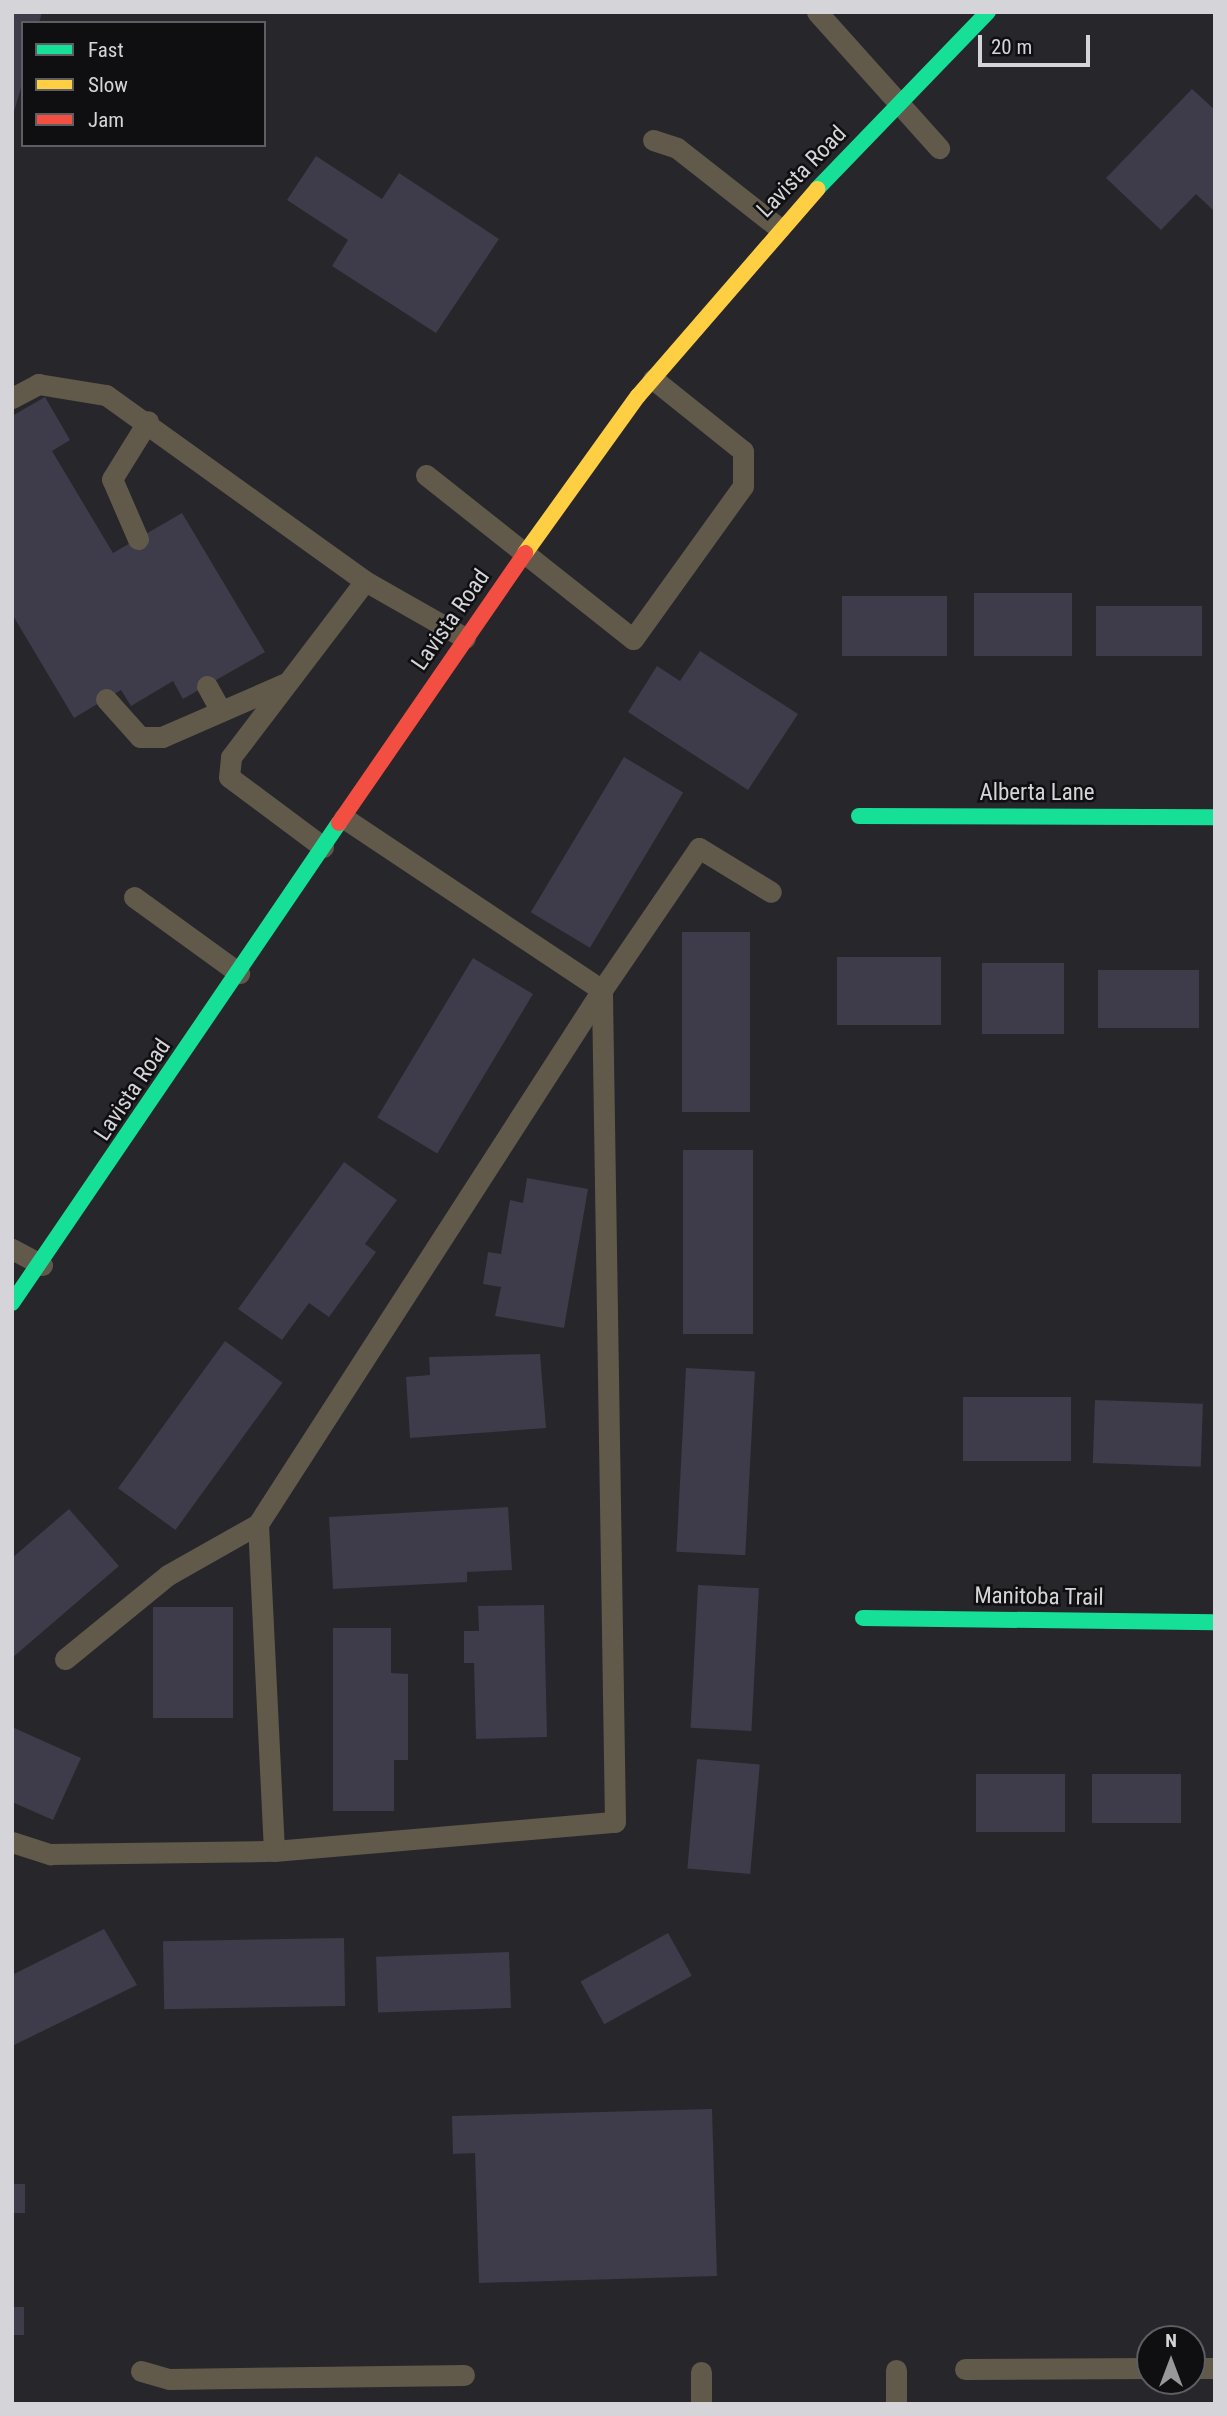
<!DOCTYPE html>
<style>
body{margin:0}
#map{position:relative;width:1227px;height:2416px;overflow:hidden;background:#27262b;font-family:"Roboto Condensed",sans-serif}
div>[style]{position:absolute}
.building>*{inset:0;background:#3e3b4a;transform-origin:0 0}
.lane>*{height:21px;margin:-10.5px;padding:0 10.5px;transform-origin:10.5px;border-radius:10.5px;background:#61594a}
.fast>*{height:16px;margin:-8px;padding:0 8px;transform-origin:8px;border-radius:8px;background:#16e098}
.slow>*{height:16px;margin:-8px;padding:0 8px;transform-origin:8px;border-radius:8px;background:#ffcf43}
.jam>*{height:16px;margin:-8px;padding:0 8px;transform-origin:8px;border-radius:8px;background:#f24e42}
span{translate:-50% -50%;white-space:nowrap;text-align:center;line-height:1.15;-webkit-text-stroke:5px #0f0f12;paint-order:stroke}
.street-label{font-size:23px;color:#d5d5d9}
.frame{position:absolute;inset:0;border:14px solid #d5d5d9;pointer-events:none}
.legend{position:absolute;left:21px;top:21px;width:245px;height:126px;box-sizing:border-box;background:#0f0f12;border:2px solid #5e5e62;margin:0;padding:9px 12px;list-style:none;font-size:21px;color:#d5d5d9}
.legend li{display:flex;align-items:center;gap:14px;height:35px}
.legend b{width:35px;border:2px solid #5e5e62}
.north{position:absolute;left:1136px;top:2325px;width:70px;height:70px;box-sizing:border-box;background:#0f0f12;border:2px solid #5e5e62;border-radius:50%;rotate:0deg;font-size:19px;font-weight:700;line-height:28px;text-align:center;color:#d5d5d9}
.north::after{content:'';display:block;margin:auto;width:24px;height:32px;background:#98989c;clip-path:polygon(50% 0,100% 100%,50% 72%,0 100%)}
.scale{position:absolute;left:978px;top:35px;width:112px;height:32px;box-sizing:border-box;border:4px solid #d5d5d9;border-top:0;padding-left:9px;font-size:21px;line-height:24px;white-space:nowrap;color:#d5d5d9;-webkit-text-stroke:5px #0f0f12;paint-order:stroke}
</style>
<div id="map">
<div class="building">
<i style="clip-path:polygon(12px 12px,42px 12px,39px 23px,23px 23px,23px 81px,13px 115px)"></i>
<i style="clip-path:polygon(1192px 89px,1215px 110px,1215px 212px,1196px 194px,1161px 230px,1106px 178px)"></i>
<i style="clip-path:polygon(316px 156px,382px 199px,399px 173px,499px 239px,436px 333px,332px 266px,348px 240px,287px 200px)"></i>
<i style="clip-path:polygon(45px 397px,70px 440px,52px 451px,113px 553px,182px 513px,265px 652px,183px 699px,173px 681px,131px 706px,121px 690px,74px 718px,12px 614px,12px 416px)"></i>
<i style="left:974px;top:593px;width:98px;height:63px"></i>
<i style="left:842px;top:596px;width:105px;height:60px"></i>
<i style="left:1096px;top:606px;width:106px;height:50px"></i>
<i style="clip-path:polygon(700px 651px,798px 714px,748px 790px,628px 712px,657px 666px,680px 681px)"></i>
<i style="left:624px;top:757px;width:69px;height:181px;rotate:31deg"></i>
<i style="left:682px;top:932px;width:68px;height:180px"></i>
<i style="left:837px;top:957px;width:104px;height:68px"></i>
<i style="left:473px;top:958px;width:70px;height:186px;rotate:31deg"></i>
<i style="left:982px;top:963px;width:82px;height:71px"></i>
<i style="left:1098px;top:970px;width:101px;height:58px"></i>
<i style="left:683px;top:1150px;width:70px;height:184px"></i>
<i style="clip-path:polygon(344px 1162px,397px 1200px,365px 1244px,376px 1252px,329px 1317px,309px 1303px,282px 1340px,238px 1309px)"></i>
<i style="clip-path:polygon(527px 1178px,588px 1189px,564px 1328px,495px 1316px,501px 1287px,483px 1284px,488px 1252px,501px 1254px,510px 1200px,523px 1203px)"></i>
<i style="left:225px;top:1341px;width:71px;height:182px;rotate:36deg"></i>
<i style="clip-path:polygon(540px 1354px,546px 1428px,410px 1438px,406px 1377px,430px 1375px,429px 1357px)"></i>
<i style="left:686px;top:1368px;width:69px;height:184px;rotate:3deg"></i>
<i style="left:963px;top:1397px;width:108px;height:64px"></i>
<i style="left:1095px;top:1400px;width:108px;height:63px;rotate:2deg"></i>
<i style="clip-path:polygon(508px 1507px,512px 1570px,467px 1572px,467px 1582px,333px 1589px,329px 1517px)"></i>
<i style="clip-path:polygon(69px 1509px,119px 1566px,12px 1658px,12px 1558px)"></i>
<i style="left:698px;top:1585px;width:61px;height:143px;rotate:3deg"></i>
<i style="clip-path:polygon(544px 1605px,547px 1737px,476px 1739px,474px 1663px,464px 1663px,464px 1631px,479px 1631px,478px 1606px)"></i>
<i style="left:153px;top:1607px;width:80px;height:111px"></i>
<i style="clip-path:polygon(333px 1628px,391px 1628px,391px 1673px,408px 1674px,408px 1760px,394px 1760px,394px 1811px,333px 1811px)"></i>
<i style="clip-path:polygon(12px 1727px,81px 1758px,53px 1820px,12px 1802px)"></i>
<i style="left:697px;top:1759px;width:63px;height:110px;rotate:5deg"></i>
<i style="left:976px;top:1774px;width:89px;height:58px"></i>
<i style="left:1092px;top:1774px;width:89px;height:49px"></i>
<i style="clip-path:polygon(104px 1929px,137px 1985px,12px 2046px,12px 1975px)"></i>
<i style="left:668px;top:1933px;width:49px;height:100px;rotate:61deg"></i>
<i style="left:344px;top:1938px;width:68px;height:181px;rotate:89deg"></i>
<i style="left:509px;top:1952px;width:56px;height:133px;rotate:88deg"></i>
<i style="clip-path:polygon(712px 2109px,717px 2276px,479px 2283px,475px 2153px,453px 2154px,452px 2116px)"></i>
<i style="left:12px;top:2184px;width:13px;height:29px"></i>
<i style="left:12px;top:2307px;width:12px;height:28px"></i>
</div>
<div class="lane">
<i style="left:817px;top:12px;width:183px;rotate:48.1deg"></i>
<i style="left:653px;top:140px;width:25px;rotate:18deg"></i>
<i style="left:677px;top:148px;width:130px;rotate:38.1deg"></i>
<i style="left:12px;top:398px;width:30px;rotate:-28deg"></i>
<i style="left:38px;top:384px;width:69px;rotate:9.2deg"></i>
<i style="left:106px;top:395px;width:319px;rotate:35.7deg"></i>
<i style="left:426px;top:475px;width:264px;rotate:38.4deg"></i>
<i style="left:633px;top:639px;width:188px;rotate:-54.3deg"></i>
<i style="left:743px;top:486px;width:35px;rotate:-90deg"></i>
<i style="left:743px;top:451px;width:115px;rotate:-141.3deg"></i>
<i style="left:138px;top:539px;width:65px;rotate:-113.4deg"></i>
<i style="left:112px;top:479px;width:68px;rotate:-58.2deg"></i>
<i style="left:207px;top:686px;width:25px;rotate:61deg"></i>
<i style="left:106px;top:699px;width:51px;rotate:48.2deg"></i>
<i style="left:140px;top:737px;width:22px"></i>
<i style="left:162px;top:737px;width:133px;rotate:-23.5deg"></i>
<i style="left:344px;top:818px;width:310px;rotate:33.7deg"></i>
<i style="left:602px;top:990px;width:172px;rotate:-55.7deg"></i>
<i style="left:699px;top:848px;width:84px;rotate:31.4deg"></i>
<i style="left:323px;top:847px;width:117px;rotate:-143.3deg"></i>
<i style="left:229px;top:777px;width:20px;rotate:-84deg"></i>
<i style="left:231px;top:757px;width:221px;rotate:-52.7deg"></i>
<i style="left:365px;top:581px;width:115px;rotate:29.7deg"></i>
<i style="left:134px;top:897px;width:130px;rotate:35.9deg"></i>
<i style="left:12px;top:1249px;width:34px;rotate:28deg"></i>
<i style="left:65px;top:1659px;width:133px;rotate:-39.2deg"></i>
<i style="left:168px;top:1575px;width:103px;rotate:-29.5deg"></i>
<i style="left:12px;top:1842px;width:40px;rotate:18deg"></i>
<i style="left:50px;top:1854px;width:224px;rotate:-0.8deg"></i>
<i style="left:274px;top:1851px;width:342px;rotate:-4.9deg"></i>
<i style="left:615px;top:1822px;width:832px;rotate:-90.9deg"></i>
<i style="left:602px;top:990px;width:635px;rotate:122.79deg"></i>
<i style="left:258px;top:1524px;width:327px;rotate:87.2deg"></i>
<i style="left:1192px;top:2368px;width:23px"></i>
<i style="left:965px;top:2369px;width:185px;rotate:-0.3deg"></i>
<i style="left:896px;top:2370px;width:34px;rotate:90deg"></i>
<i style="left:141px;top:2371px;width:29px;rotate:16deg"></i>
<i style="left:169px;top:2379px;width:295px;rotate:-0.8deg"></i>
<i style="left:701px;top:2372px;width:32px;rotate:90deg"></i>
</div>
<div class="fast">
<i style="left:817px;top:189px;width:246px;rotate:-46deg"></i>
<i style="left:859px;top:816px;width:356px;rotate:0.2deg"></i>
<i style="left:12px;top:1303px;width:581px;rotate:-55.74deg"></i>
<i style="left:863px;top:1618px;width:352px;rotate:0.7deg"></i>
</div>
<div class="slow">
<i style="left:525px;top:553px;width:193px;rotate:-54.3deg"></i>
<i style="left:638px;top:396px;width:274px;rotate:-49.1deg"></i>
</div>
<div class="jam">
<i style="left:339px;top:823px;width:328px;rotate:-55.4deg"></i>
</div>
<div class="street-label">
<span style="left:802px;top:172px;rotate:-46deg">Lavista Road</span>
<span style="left:451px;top:620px;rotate:-55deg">Lavista Road</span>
<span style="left:1037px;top:793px">Alberta Lane</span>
<span style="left:133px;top:1090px;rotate:-56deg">Lavista Road</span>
<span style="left:1039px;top:1597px;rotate:1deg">Manitoba Trail</span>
</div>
<div class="frame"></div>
<ul class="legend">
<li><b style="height:9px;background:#16e098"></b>Fast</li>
<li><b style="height:9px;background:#ffcf43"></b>Slow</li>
<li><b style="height:9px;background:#f24e42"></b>Jam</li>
</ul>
<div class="north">N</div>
<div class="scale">20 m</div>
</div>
